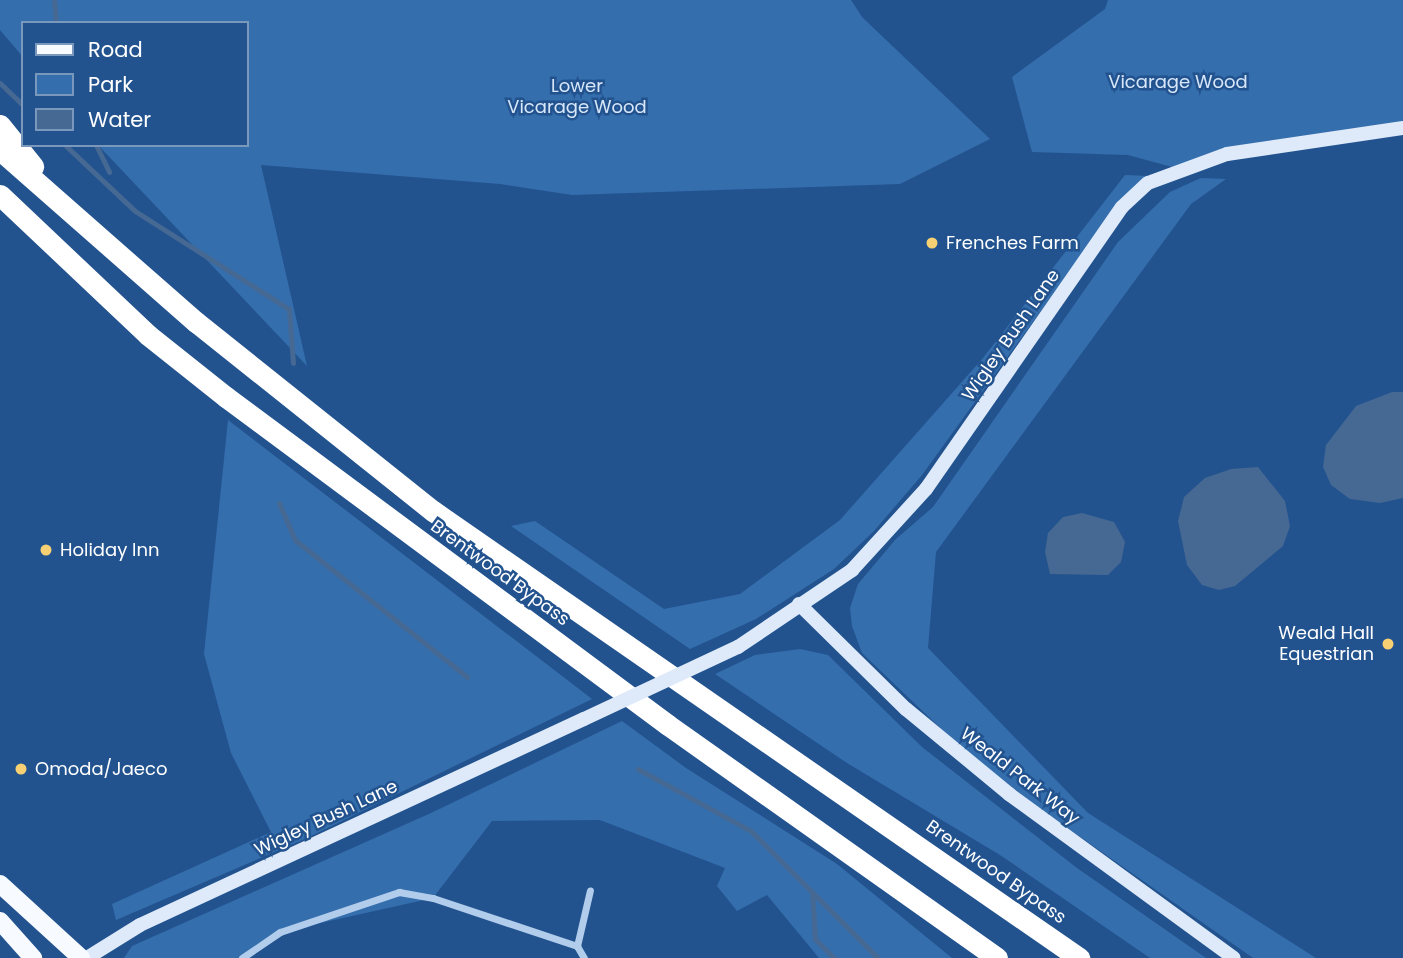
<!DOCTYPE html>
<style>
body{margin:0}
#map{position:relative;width:1403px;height:958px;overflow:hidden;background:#22538f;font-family:Poppins,sans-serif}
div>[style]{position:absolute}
.green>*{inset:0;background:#356ead}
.water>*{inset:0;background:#466994}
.stream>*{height:5px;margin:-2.5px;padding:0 2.5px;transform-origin:2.5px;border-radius:2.5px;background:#466994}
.street>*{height:7px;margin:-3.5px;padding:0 3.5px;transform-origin:3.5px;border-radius:3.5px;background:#b2cdec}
.secondary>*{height:14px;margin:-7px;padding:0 7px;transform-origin:7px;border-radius:7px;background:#deeaf9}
.primary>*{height:18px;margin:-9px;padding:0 9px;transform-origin:9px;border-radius:9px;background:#f7faff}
.highway>*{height:21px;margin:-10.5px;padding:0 10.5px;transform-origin:10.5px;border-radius:10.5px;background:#fff}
.secondary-bridge>*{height:14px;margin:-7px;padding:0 7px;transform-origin:7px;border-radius:7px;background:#deeaf9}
.dots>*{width:19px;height:19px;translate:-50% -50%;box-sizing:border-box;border:4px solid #22538f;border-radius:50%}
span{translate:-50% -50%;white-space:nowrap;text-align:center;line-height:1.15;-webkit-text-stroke:5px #22538f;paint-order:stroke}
.park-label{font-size:18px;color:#d7e7f9}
.poi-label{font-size:18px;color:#fff}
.left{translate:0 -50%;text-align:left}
.right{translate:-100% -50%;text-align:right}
.street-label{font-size:18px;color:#fff}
.legend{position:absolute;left:21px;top:21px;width:228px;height:126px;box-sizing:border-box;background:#22538f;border:2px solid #7a98bc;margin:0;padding:9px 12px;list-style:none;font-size:21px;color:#fff}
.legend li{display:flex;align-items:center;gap:14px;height:35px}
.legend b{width:35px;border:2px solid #7a98bc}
</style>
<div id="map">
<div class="green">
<i style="clip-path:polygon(0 0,851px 0,862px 17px,990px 139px,900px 184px,572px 195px,500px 184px,261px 165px,307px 366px,98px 145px,247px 145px,247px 23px,23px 23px,23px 57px,0 30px)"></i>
<i style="clip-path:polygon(1108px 0,1403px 0,1403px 129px,1227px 154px,1183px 170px,1128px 155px,1032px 152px,1012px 77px,1105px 9px)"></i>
<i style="clip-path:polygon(1125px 175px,1149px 176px,1117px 206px,922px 475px,874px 531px,834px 569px,756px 619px,690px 649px,511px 526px,535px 521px,664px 609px,740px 594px,840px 520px,983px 358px)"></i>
<i style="clip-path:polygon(1201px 178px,1226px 179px,1191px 204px,936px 552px,928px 648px,1088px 813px,1316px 958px,1253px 958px,1039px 808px,959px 746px,862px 653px,852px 626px,850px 608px,858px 584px,896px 539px,933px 507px,1118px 242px,1170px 192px)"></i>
<i style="clip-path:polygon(228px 420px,592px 699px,307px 838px,116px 920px,112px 904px,271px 832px,231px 753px,204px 654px)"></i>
<i style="clip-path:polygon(800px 649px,828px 655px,922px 747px,1077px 868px,1206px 958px,1150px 958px,1000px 855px,847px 763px,715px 674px,755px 655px)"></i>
<i style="clip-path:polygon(622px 721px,686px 768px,837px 864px,952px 958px,819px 958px,767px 895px,737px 911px,717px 886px,725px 868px,600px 820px,492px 821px,433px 898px,280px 932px,242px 958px,124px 958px,132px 946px,431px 813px)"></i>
</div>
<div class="water">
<i style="clip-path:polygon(1392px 392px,1403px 392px,1403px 498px,1380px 503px,1350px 499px,1331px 485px,1323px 467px,1326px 445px,1356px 406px)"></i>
<i style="clip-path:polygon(1258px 467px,1285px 501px,1290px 526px,1283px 546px,1235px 586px,1219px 590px,1202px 585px,1187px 565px,1178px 521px,1184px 497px,1205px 478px,1231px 469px)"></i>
<i style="clip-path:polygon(1082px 513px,1114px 522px,1125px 542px,1121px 562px,1108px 575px,1050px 574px,1045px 552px,1048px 533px,1063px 517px)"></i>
</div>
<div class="stream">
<i style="left:54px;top:0;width:23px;rotate:85deg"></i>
<i style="left:0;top:83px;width:32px;rotate:44deg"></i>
<i style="left:65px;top:145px;width:96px;rotate:43.3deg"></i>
<i style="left:135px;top:211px;width:183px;rotate:32.5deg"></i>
<i style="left:289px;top:309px;width:54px;rotate:85.8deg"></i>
<i style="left:96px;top:145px;width:30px;rotate:64deg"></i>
<i style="left:279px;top:503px;width:40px;rotate:66.6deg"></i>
<i style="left:295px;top:540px;width:220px;rotate:38.5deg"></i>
<i style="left:638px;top:769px;width:129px;rotate:28.8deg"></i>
<i style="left:751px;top:831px;width:180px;rotate:45deg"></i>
<i style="left:812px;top:892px;width:47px;rotate:86.3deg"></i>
<i style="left:815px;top:939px;width:27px;rotate:45deg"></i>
</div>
<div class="street">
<i style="left:242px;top:958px;width:46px;rotate:-34.4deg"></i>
<i style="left:280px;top:932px;width:126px;rotate:-18.6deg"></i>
<i style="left:399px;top:892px;width:35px;rotate:10deg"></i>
<i style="left:433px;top:898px;width:152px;rotate:18.4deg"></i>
<i style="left:584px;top:958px;width:14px;rotate:-120deg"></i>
<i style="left:577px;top:946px;width:57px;rotate:-76.9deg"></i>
</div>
<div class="secondary">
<i style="left:799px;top:604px;width:150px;rotate:44.5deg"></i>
<i style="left:906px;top:709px;width:134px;rotate:39.5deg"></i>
<i style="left:1009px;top:794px;width:278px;rotate:36.1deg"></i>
<i style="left:738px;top:647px;width:138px;rotate:-34deg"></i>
<i style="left:852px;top:570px;width:110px;rotate:-47.6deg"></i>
<i style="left:926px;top:489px;width:343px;rotate:-55.2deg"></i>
<i style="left:1122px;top:207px;width:35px;rotate:-43deg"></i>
<i style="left:1148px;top:183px;width:84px;rotate:-20.2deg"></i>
<i style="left:1227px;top:154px;width:178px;rotate:-8.4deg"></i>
<i style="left:87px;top:958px;width:62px;rotate:-31.9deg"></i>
<i style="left:140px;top:925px;width:489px;rotate:-24.9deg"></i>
</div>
<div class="primary">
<i style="left:0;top:884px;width:110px;rotate:42.4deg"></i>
<i style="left:0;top:921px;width:50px;rotate:48.3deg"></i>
</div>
<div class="highway">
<i style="left:0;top:125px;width:53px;rotate:51.2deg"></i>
<i style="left:0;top:150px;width:261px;rotate:41.3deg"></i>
<i style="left:196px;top:322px;width:303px;rotate:38.6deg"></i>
<i style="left:433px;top:511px;width:786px;rotate:34.68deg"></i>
<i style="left:0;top:195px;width:204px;rotate:43.4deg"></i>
<i style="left:148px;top:335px;width:100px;rotate:38.5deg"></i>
<i style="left:226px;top:397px;width:550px;rotate:36.58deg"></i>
<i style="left:668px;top:725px;width:403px;rotate:35.3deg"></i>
</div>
<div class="secondary-bridge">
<i style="left:584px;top:719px;width:170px;rotate:-25.1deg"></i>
</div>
<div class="dots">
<i style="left:932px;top:243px;background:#f8d074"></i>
<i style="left:46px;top:550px;background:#f8d074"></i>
<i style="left:1388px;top:644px;background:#f8d074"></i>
<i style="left:21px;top:769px;background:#f8d074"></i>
</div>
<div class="park-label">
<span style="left:1178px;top:82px">Vicarage Wood</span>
<span style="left:577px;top:97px">Lower<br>Vicarage Wood</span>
</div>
<div class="poi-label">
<span class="left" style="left:946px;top:243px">Frenches Farm</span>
<span class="left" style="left:60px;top:550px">Holiday Inn</span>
<span class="right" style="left:1374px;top:644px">Weald Hall<br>Equestrian</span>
<span class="left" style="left:35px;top:769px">Omoda/Jaeco</span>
</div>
<div class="street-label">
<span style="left:1011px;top:335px;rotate:-55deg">Wigley Bush Lane</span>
<span style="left:500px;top:573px;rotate:36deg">Brentwood Bypass</span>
<span style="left:1020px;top:776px;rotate:38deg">Weald Park Way</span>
<span style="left:326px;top:818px;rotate:-25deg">Wigley Bush Lane</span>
<span style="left:996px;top:872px;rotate:35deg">Brentwood Bypass</span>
</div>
<ul class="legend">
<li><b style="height:9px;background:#f7faff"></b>Road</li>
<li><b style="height:19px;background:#356ead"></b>Park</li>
<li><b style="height:19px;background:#466994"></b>Water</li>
</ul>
</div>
